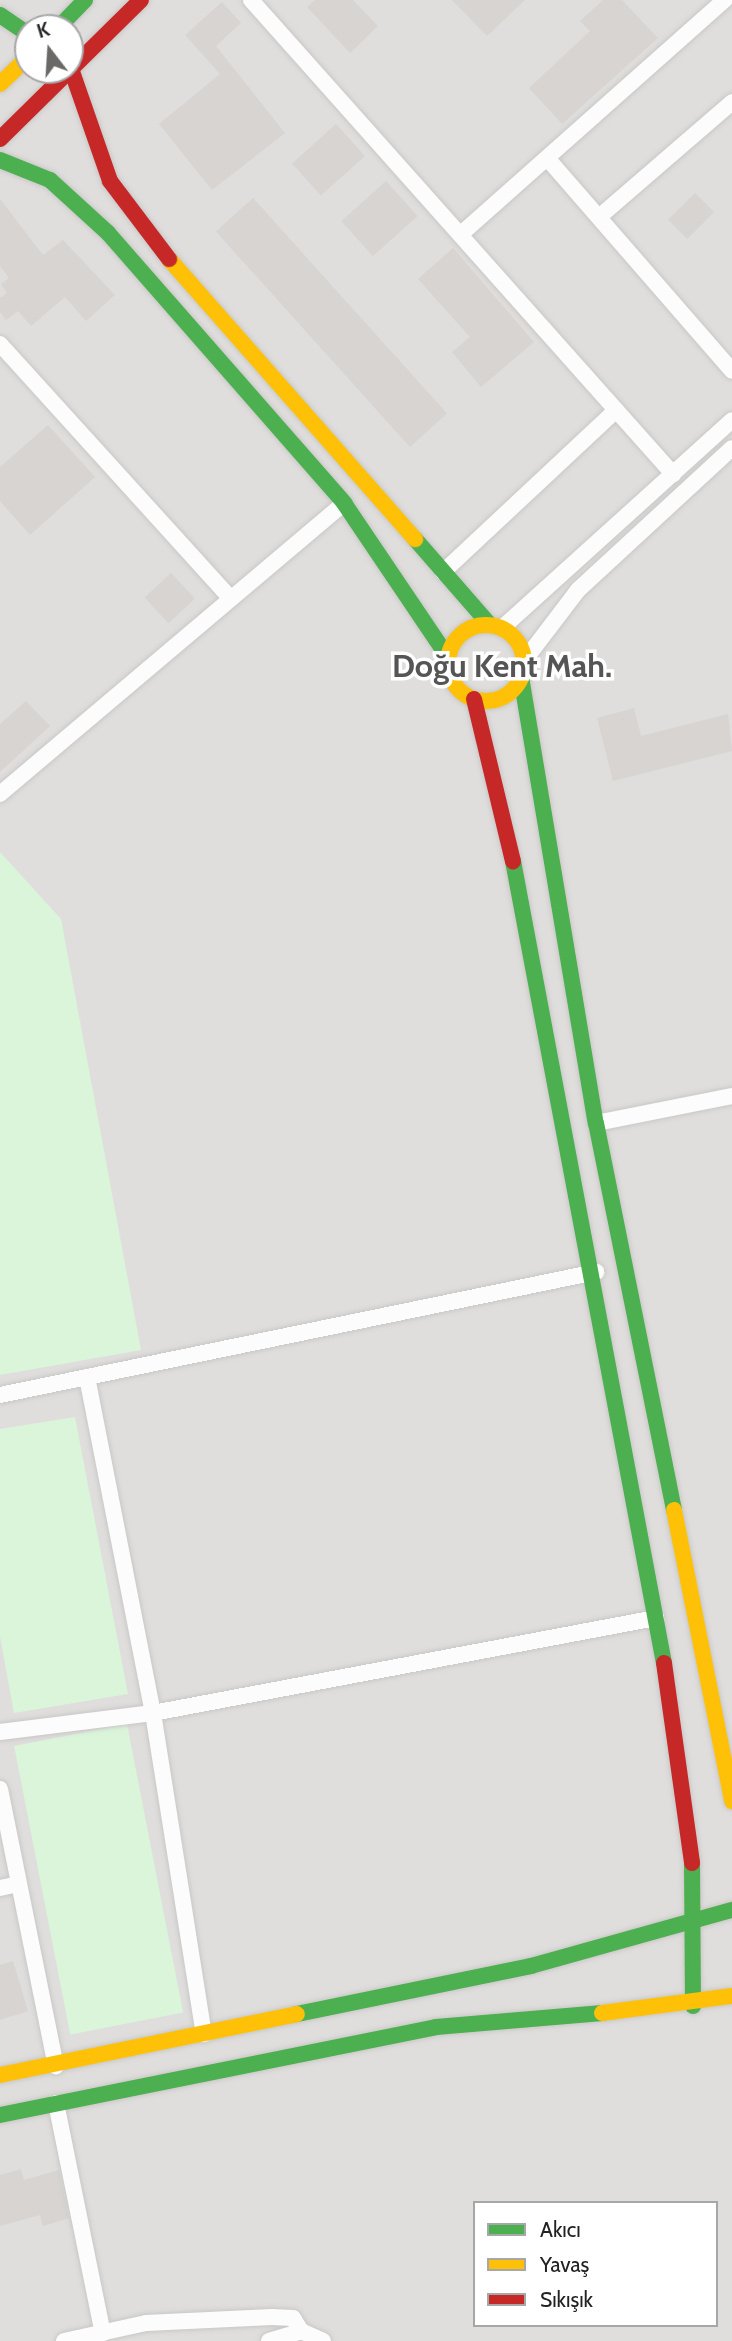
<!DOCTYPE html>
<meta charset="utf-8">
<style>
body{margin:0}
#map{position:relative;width:732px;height:2341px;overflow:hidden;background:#f0eeeb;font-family:Cabin,sans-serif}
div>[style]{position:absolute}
.residential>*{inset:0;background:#dfdedc}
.park>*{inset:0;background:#daf5da;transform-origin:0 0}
.building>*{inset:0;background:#d7d4d2;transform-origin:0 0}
.roads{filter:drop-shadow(0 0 2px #c9c8c7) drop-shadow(0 0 2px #c9c8c7)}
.street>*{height:16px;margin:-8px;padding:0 8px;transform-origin:8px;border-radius:8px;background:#fdfcfc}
.fast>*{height:16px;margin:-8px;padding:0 8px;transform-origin:8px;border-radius:8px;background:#4caf50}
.slow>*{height:16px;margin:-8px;padding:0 8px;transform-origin:8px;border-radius:8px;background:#ffc107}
.slow>.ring{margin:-8px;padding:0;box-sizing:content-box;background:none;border:16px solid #ffc107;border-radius:50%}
.jam>*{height:16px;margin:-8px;padding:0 8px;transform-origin:8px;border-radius:8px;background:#c62828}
span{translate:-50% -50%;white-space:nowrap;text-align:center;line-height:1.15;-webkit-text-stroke:7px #fff;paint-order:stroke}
.district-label{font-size:32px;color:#555;font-weight:700}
.legend{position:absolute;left:473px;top:2201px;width:245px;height:126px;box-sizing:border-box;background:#fff;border:2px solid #a7a7a7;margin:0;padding:9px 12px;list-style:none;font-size:21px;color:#222}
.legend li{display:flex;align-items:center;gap:14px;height:35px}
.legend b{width:35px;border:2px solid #a7a7a7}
.north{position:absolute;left:14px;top:14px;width:70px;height:70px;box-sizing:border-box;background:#fff;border:2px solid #a7a7a7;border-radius:50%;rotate:343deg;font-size:19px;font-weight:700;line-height:28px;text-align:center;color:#222}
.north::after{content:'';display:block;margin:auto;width:24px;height:32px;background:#6a6968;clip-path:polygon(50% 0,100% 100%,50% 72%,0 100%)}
</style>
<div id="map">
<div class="residential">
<i style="clip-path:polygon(evenodd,0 0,732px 0,732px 2341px,0 2341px,0 0,28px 28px,70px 28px,70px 70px,28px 70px,28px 28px,0 0,475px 2203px,716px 2203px,716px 2325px,475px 2325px,475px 2203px)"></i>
</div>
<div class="park">
<i style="clip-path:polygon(0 852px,61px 919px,141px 1350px,0 1375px)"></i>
<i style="clip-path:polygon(75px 1417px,128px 1694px,14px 1713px,0 1637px,0 1429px)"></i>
<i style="left:127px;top:1724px;width:294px;height:115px;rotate:79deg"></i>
</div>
<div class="building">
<i style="clip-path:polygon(315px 0,353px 0,378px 26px,350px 53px,307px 7px)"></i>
<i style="clip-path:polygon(452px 0,525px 0,487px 36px)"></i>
<i style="clip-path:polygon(603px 0,622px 0,658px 38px,562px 124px,529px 88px,590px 31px,580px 21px)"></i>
<i style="clip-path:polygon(222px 2px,241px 23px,216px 46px,285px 133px,212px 190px,159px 124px,220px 74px,185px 35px)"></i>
<i style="left:336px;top:124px;width:43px;height:59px;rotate:48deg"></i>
<i style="left:386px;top:181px;width:47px;height:60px;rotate:48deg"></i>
<i style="left:695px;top:193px;width:27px;height:38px;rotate:45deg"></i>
<i style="left:253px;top:198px;width:290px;height:50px;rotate:48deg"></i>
<i style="clip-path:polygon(0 199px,43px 255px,63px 240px,115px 295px,86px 321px,65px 297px,31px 326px,18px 311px,6px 320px,0 312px,0 298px,7px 293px,1px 284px,9px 278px,0 266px)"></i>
<i style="clip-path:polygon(453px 248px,534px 342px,481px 387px,452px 352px,470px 337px,418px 279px)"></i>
<i style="clip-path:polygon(48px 425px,95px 477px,30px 535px,0 501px,0 467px)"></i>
<i style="left:171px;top:573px;width:35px;height:36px;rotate:47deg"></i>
<i style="clip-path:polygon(26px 701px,50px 726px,0 772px,0 724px)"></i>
<i style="clip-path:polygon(634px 708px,641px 736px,728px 714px,732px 751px,613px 781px,597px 718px)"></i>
<i style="clip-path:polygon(13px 1961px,28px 2011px,0 2020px,0 1965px)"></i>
<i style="clip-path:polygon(21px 2169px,24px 2180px,59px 2170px,69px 2218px,43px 2226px,40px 2215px,0 2226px,0 2175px)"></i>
</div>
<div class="roads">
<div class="street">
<i style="left:251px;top:0;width:635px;rotate:48.32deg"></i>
<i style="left:547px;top:158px;width:282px;rotate:49deg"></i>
<i style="left:599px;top:217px;width:176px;rotate:-40.8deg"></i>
<i style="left:461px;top:234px;width:353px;rotate:-41.6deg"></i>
<i style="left:0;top:344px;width:343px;rotate:47.8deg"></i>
<i style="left:443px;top:572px;width:237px;rotate:-43.1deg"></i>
<i style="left:502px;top:628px;width:310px;rotate:-42.1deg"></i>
<i style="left:524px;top:661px;width:89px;rotate:-52.7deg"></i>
<i style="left:578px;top:590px;width:209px;rotate:-42.7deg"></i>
<i style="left:0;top:794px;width:451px;rotate:-40.2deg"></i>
<i style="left:596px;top:1123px;width:139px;rotate:-11.2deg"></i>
<i style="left:87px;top:1377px;width:342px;rotate:78.9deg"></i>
<i style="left:153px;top:1713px;width:325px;rotate:81deg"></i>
<i style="left:0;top:1395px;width:609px;rotate:-11.66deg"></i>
<i style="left:0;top:1732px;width:154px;rotate:-7.1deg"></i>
<i style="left:153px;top:1713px;width:512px;rotate:-10.7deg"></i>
<i style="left:0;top:1789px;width:283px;rotate:78.6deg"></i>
<i style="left:0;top:1888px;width:19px;rotate:-12deg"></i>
<i style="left:56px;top:2103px;width:235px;rotate:78.5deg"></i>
<i style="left:64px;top:2341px;width:84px;rotate:-12.4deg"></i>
<i style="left:146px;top:2323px;width:126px;rotate:-2.7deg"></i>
<i style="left:272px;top:2317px;width:21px;rotate:3deg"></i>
<i style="left:293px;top:2318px;width:15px;rotate:58deg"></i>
<i style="left:269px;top:2341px;width:34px;rotate:-17deg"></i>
<i style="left:301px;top:2331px;width:24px;rotate:24deg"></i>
</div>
<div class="fast">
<i style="left:0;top:15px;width:34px;rotate:34deg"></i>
<i style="left:58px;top:28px;width:39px;rotate:-46deg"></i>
<i style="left:0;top:160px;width:54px;rotate:21.8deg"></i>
<i style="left:50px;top:180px;width:79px;rotate:42.4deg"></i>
<i style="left:108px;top:233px;width:359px;rotate:48.8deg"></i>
<i style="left:344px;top:503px;width:186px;rotate:56deg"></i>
<i style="left:415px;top:539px;width:114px;rotate:48.9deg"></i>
<i style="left:521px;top:677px;width:452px;rotate:80.5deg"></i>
<i style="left:596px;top:1123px;width:395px;rotate:78.6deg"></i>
<i style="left:513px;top:861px;width:816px;rotate:79.34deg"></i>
<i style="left:692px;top:1863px;width:143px;rotate:89.6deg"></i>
<i style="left:297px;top:2014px;width:239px;rotate:-11.6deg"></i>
<i style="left:531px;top:1966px;width:209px;rotate:-15.6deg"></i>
<i style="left:0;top:2115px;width:445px;rotate:-11.4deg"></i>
<i style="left:436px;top:2027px;width:167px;rotate:-4.8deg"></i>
</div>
<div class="slow">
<i style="left:0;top:84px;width:39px;rotate:-44deg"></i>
<i style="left:169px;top:259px;width:373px;rotate:48.7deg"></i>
<i class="ring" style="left:448px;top:625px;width:60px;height:60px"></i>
<i style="left:674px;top:1510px;width:297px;rotate:78.7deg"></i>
<i style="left:602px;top:2013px;width:131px;rotate:-7.5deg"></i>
<i style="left:0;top:2075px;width:303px;rotate:-11.6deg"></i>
</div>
<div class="jam">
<i style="left:70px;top:66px;width:122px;rotate:70.8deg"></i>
<i style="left:110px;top:181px;width:98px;rotate:52.9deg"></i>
<i style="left:0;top:139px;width:198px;rotate:-44.6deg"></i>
<i style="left:474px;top:699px;width:167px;rotate:76.5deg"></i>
<i style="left:664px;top:1663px;width:202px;rotate:82deg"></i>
</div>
</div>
<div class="district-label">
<span style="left:502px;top:666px">Doğu Kent Mah.</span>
</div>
<ul class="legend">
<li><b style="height:9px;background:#4caf50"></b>Akıcı</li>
<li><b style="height:9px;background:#ffc107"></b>Yavaş</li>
<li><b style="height:9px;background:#c62828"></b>Sıkışık</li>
</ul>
<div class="north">K</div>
</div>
